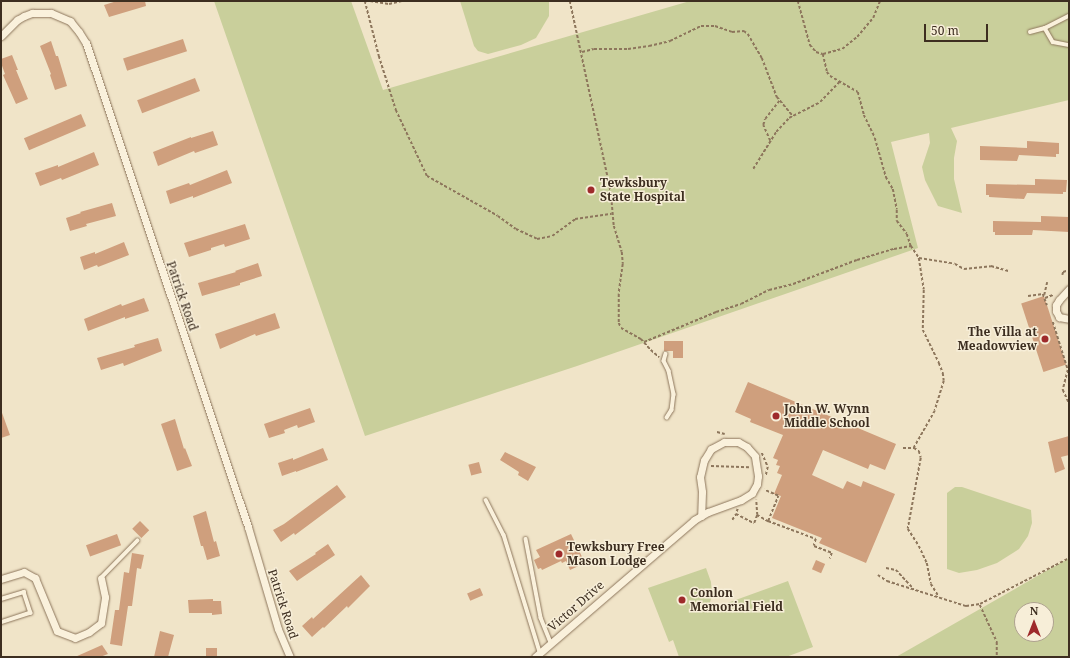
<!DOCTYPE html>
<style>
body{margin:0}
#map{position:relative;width:1070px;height:658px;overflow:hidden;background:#f0e4c8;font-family:"Noto Serif",serif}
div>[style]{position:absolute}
.green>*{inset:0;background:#c9cf9b}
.building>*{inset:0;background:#cf9f7d;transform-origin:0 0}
.path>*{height:1.5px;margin-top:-0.75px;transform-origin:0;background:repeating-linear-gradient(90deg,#8d765c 0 3px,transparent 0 5px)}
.roads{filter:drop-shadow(0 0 1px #8d765c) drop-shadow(0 0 1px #8d765c)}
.lane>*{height:3.5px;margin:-1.75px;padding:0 1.75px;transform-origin:1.75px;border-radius:1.75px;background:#faf1dc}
.street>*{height:7px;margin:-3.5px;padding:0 3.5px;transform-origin:3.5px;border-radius:3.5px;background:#faf1dc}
.dots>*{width:11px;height:11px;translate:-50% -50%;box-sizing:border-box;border:2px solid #f7eed8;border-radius:50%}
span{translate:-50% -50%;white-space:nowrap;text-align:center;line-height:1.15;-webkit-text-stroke:3px #f7eed8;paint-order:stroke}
.poi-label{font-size:12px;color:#3d2e20;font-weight:700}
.left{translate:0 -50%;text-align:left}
.right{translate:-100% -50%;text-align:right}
.street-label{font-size:12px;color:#3d2e20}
.frame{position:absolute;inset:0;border:2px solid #3d2e20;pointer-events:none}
.north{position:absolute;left:1014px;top:602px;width:40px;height:40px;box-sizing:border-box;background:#f7eed8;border:1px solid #ada18e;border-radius:50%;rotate:0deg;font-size:11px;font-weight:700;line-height:16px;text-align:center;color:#3d2e20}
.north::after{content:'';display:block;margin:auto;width:14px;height:18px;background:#9e2a2b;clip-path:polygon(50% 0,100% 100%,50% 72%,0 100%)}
.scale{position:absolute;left:924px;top:24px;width:64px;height:18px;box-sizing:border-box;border:2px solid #3d2e20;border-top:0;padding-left:5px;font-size:12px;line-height:14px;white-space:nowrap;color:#3d2e20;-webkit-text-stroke:3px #f7eed8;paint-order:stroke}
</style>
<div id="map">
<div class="green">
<i style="clip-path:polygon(214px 1px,351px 1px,383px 90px,690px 1px,1069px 1px,1069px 100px,951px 128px,957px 141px,954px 158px,954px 179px,962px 213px,938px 206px,925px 180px,922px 167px,930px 143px,929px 133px,891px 142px,918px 248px,577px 366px,365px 436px)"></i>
<i style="clip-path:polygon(460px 1px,549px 1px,549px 16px,536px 38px,521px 45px,488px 54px,478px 51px,474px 46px)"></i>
<i style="clip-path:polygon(955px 487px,962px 487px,1031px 510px,1032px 523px,1028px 536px,1019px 549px,997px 563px,977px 570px,959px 573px,947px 569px,947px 493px)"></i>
<i style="clip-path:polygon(evenodd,1069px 558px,1069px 657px,896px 657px,1069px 558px,1022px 610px,1046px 610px,1046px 634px,1022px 634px,1022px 610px)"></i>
<i style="clip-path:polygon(706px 568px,711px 582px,712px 595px,708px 610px,788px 581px,813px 647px,786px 657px,679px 657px,673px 640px,669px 642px,648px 588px)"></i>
</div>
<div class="building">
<i style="clip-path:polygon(117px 1px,145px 1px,146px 6px,109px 17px,104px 5px)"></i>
<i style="left:183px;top:39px;width:13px;height:63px;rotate:72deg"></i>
<i style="clip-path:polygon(51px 41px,56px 56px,58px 56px,67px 86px,55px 90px,50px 75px,51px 74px,40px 46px)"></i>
<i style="clip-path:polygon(12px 55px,18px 70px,16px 70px,28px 99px,16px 104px,3px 75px,5px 74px,1px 63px,1px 59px)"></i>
<i style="left:195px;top:78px;width:14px;height:62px;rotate:69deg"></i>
<i style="left:81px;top:114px;width:13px;height:62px;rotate:67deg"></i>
<i style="clip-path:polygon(213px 131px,218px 145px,195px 153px,194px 151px,158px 166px,153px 152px,191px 137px,191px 138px)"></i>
<i style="clip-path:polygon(1027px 141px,1059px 143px,1059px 154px,1056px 154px,1056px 157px,1019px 155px,1017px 161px,980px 160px,980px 146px,1027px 148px)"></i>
<i style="clip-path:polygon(94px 152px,99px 165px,62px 180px,61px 178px,40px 186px,35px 173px,58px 165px,58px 167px)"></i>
<i style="clip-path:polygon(227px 170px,232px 183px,193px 198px,193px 196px,170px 204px,166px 191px,189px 183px,190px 185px)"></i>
<i style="clip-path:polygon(1035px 179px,1067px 180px,1066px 192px,1063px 192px,1063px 194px,1027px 193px,1024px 199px,989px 197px,989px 195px,986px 195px,986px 184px,1035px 185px)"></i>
<i style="clip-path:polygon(112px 203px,116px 216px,86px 224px,87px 226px,70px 231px,66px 218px,81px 213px,80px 212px)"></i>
<i style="clip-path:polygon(1041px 216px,1069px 217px,1069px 232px,1033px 230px,1032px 235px,995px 235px,995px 232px,993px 232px,993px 221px,1041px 222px)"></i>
<i style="clip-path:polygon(245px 224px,250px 239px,225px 247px,224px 244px,211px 248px,211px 250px,189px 257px,184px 243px)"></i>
<i style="clip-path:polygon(124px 242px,129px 255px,98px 267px,97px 265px,84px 270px,80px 257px,95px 252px,95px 254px)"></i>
<i style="clip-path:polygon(258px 263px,262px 276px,240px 283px,240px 285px,202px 296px,198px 283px,236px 272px,235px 271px)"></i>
<i style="left:1044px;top:296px;width:72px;height:24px;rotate:72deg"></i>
<i style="clip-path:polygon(144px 298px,149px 311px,125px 319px,125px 317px,88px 331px,84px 319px,121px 304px,122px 306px)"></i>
<i style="clip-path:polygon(275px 313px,280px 328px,256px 336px,255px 334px,220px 349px,215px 334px)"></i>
<i style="clip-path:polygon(158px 338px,162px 351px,124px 366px,123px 363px,101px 370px,97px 358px,135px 347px,134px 345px)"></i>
<i style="clip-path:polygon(664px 341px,683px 341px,683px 358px,673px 358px,673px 351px,664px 351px)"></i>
<i style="clip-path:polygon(748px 382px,896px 444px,885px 470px,870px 464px,868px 469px,823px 450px,812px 475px,843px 489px,847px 481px,861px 487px,863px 481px,895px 494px,866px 563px,819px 543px,822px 538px,772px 518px,781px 496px,774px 494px,782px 475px,777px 473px,780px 466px,776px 465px,778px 460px,773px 458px,783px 435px,750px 422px,751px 419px,735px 412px)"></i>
<i style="clip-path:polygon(310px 408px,315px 422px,298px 428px,297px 425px,284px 430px,285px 433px,269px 438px,264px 424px)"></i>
<i style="clip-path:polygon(1px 410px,10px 435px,1px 438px)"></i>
<i style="clip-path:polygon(175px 419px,184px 449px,185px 448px,192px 466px,177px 471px,161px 424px)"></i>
<i style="clip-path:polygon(1069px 436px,1069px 455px,1061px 457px,1065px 469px,1055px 473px,1048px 442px)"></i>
<i style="clip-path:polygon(323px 448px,328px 460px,296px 472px,296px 471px,282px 476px,278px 463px,293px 458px,293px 460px)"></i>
<i style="clip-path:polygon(505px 452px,536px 467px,528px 481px,518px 475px,519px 472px,500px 460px)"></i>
<i style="left:479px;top:462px;width:11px;height:11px;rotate:75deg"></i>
<i style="clip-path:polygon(337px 485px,346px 497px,295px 535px,294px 533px,281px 542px,273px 530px,284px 524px)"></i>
<i style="clip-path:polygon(206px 511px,214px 542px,216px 541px,220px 556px,207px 560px,203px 546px,201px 546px,193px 516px)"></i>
<i style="left:140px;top:521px;width:13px;height:11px;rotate:45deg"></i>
<i style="left:117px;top:534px;width:12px;height:33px;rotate:70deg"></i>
<i style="clip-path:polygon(571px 534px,585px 563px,570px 570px,566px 561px,562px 563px,561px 561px,542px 570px,541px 568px,538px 569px,534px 560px,540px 557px,536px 550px)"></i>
<i style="clip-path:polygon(328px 544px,335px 555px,297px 581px,289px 571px,316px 554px,315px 553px)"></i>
<i style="clip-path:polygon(132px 553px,144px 555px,141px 569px,137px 568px,132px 606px,128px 606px,122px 646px,110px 644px,115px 610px,119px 610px,124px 572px,129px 573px)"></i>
<i style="left:816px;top:560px;width:10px;height:10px;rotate:24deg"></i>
<i style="clip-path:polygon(361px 575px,370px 586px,348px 608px,347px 606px,324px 628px,323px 627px,312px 637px,302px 626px,312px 617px,313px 619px)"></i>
<i style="left:480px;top:588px;width:8px;height:14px;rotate:67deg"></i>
<i style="clip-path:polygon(213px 599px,213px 601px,221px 601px,222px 614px,212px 615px,212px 613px,189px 613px,188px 600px)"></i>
<i style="clip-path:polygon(160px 631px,174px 635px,168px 657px,154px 657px)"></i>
<i style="clip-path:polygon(102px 645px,108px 654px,100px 657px,75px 657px)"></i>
<i style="left:206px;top:648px;width:11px;height:9px"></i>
</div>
<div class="path">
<i style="left:365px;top:1px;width:57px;rotate:75.7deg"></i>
<i style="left:379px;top:56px;width:57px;rotate:72.5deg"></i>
<i style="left:396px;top:110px;width:73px;rotate:64.8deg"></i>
<i style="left:427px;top:176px;width:81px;rotate:29.4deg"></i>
<i style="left:498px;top:216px;width:22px;rotate:36deg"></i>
<i style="left:516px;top:229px;width:23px;rotate:25deg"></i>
<i style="left:537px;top:239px;width:15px;rotate:-11deg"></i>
<i style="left:552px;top:236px;width:29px;rotate:-36deg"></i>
<i style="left:575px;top:219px;width:37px;rotate:-8deg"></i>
<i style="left:370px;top:1px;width:19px;rotate:9deg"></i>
<i style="left:389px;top:4px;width:13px;rotate:-13deg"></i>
<i style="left:570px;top:1px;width:195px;rotate:77.9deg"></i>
<i style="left:611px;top:192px;width:34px;rotate:85deg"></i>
<i style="left:614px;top:226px;width:27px;rotate:73deg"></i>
<i style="left:622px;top:252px;width:12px;rotate:85deg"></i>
<i style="left:623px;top:264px;width:30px;rotate:98deg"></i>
<i style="left:619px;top:294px;width:29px;rotate:90deg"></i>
<i style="left:619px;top:323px;width:5px;rotate:68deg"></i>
<i style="left:621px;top:328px;width:23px;rotate:29deg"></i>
<i style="left:641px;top:339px;width:15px;rotate:48deg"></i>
<i style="left:651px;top:350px;width:11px;rotate:41deg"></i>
<i style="left:798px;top:1px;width:46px;rotate:74.7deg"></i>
<i style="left:810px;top:45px;width:9px;rotate:49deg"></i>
<i style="left:816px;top:52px;width:7px;rotate:16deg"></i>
<i style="left:823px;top:54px;width:20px;rotate:-15deg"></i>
<i style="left:842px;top:49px;width:19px;rotate:-39deg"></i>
<i style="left:857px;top:37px;width:25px;rotate:-50deg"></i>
<i style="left:873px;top:18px;width:18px;rotate:-68deg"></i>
<i style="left:582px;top:52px;width:12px;rotate:-14deg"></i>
<i style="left:594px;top:49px;width:34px"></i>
<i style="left:628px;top:49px;width:21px;rotate:-8deg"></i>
<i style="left:649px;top:46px;width:22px;rotate:-13deg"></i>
<i style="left:670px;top:41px;width:34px;rotate:-26deg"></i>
<i style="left:701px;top:26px;width:14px"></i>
<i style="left:715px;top:26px;width:18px;rotate:19deg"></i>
<i style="left:732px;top:32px;width:12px;rotate:-5deg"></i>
<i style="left:744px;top:31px;width:5px;rotate:37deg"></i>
<i style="left:748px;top:34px;width:28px;rotate:60deg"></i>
<i style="left:762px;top:58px;width:42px;rotate:69deg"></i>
<i style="left:777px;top:97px;width:25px;rotate:50deg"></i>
<i style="left:823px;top:54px;width:18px;rotate:77deg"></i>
<i style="left:827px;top:72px;width:5px;rotate:53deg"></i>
<i style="left:830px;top:76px;width:32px;rotate:30deg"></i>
<i style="left:858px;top:92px;width:24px;rotate:75deg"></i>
<i style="left:864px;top:115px;width:25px;rotate:64deg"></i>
<i style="left:875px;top:138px;width:41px;rotate:74.2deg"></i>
<i style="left:886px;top:177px;width:14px;rotate:60deg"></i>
<i style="left:893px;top:189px;width:21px;rotate:79deg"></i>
<i style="left:897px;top:210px;width:11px;rotate:90deg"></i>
<i style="left:897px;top:221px;width:16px;rotate:52deg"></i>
<i style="left:907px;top:234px;width:13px;rotate:72deg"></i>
<i style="left:911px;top:246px;width:14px;rotate:56deg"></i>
<i style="left:919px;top:258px;width:32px;rotate:81deg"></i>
<i style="left:924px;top:290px;width:40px;rotate:91.4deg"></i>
<i style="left:923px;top:330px;width:37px;rotate:64deg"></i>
<i style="left:939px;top:363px;width:11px;rotate:68deg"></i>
<i style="left:943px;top:373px;width:8px;rotate:83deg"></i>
<i style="left:944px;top:381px;width:31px;rotate:107deg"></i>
<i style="left:935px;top:411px;width:43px;rotate:119.6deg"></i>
<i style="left:770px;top:141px;width:17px;rotate:-114deg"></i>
<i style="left:763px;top:125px;width:6px;rotate:-72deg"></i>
<i style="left:765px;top:119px;width:24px;rotate:-52deg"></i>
<i style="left:753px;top:169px;width:44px;rotate:-58.1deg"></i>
<i style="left:776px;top:132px;width:19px;rotate:-47deg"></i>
<i style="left:789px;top:118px;width:35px;rotate:-27deg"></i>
<i style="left:820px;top:102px;width:28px;rotate:-46deg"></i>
<i style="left:919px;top:258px;width:36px;rotate:9deg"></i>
<i style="left:955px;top:264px;width:10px;rotate:29deg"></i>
<i style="left:964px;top:269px;width:27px;rotate:-6deg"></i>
<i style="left:991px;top:266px;width:19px;rotate:16deg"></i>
<i style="left:1062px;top:275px;width:3px;rotate:-72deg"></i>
<i style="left:1063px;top:272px;width:6px;rotate:-18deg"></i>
<i style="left:1044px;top:295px;width:13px;rotate:-77deg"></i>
<i style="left:1028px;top:296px;width:15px;rotate:-8deg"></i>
<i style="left:1043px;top:294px;width:12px;rotate:70deg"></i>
<i style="left:1045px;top:298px;width:9px;rotate:-21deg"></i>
<i style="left:1053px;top:322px;width:50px;rotate:72.6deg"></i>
<i style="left:1068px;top:370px;width:21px;rotate:104deg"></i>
<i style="left:1063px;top:390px;width:14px;rotate:65deg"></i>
<i style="left:644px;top:342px;width:78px;rotate:-22.6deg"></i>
<i style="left:716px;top:312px;width:26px;rotate:-18deg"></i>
<i style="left:741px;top:304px;width:31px;rotate:-27deg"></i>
<i style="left:769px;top:290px;width:25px;rotate:-14deg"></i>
<i style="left:793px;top:284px;width:68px;rotate:-20.6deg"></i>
<i style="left:857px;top:260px;width:39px;rotate:-17deg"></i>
<i style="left:894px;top:249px;width:17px;rotate:-10deg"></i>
<i style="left:717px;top:432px;width:8px;rotate:14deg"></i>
<i style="left:903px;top:448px;width:11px"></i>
<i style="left:914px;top:448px;width:6px;rotate:31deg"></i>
<i style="left:919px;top:451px;width:7px;rotate:74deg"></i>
<i style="left:921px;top:458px;width:72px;rotate:100.4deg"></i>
<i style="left:908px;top:529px;width:20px;rotate:57deg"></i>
<i style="left:919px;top:546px;width:19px;rotate:65deg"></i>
<i style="left:927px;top:563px;width:21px;rotate:79deg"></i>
<i style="left:931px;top:584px;width:15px;rotate:58deg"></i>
<i style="left:762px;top:453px;width:15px;rotate:67deg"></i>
<i style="left:768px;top:467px;width:9px;rotate:103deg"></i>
<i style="left:711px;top:466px;width:38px;rotate:2deg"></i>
<i style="left:738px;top:509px;width:5px;rotate:112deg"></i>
<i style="left:736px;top:514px;width:20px;rotate:27deg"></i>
<i style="left:754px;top:523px;width:9px;rotate:-69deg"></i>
<i style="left:757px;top:515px;width:15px;rotate:-94deg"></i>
<i style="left:757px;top:515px;width:13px;rotate:29deg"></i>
<i style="left:768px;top:521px;width:27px;rotate:-68deg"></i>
<i style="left:778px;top:496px;width:15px;rotate:-157deg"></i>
<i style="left:732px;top:520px;width:7px;rotate:-56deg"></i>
<i style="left:768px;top:521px;width:51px;rotate:20.6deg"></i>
<i style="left:816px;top:539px;width:7px;rotate:106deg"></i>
<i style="left:814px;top:546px;width:19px;rotate:21deg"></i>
<i style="left:832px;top:553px;width:6px;rotate:108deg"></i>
<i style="left:886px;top:568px;width:10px;rotate:11deg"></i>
<i style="left:896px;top:570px;width:26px;rotate:47deg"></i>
<i style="left:878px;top:575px;width:11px;rotate:34deg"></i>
<i style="left:887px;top:581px;width:83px;rotate:17.6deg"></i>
<i style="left:966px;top:606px;width:14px;rotate:-8deg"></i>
<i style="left:980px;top:604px;width:100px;rotate:-27.3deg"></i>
<i style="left:980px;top:605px;width:41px;rotate:65.3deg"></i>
<i style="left:997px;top:642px;width:15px;rotate:90deg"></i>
</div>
<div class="roads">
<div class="lane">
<i style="left:1045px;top:28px;width:16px;rotate:60deg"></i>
<i style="left:1053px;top:42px;width:16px;rotate:11deg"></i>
<i style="left:1030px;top:32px;width:16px;rotate:-15deg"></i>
<i style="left:1045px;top:28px;width:27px;rotate:-27deg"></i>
<i style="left:666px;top:354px;width:7px;rotate:106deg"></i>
<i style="left:664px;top:361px;width:11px;rotate:63deg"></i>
<i style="left:669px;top:371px;width:24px;rotate:78deg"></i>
<i style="left:674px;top:394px;width:16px;rotate:97deg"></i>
<i style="left:672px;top:410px;width:9px;rotate:122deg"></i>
<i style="left:486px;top:500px;width:39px;rotate:63deg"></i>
<i style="left:504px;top:535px;width:122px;rotate:72.9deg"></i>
<i style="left:526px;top:539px;width:80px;rotate:79.2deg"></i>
<i style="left:541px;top:618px;width:27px;rotate:68deg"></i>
<i style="left:101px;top:578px;width:52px;rotate:-45.8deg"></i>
<i style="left:1px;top:599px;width:24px;rotate:-17deg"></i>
<i style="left:24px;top:592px;width:22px;rotate:72deg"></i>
<i style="left:31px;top:613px;width:32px;rotate:162deg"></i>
</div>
<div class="street">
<i style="left:1px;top:36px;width:23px;rotate:-45deg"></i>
<i style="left:17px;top:20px;width:8px;rotate:-30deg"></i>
<i style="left:24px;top:16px;width:9px;rotate:-21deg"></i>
<i style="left:32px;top:13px;width:19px"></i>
<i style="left:51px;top:13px;width:21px;rotate:23deg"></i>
<i style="left:70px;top:21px;width:14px;rotate:51deg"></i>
<i style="left:79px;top:32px;width:13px;rotate:58deg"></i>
<i style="left:86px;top:43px;width:510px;rotate:71.49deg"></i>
<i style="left:248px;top:527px;width:106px;rotate:73.6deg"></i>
<i style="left:278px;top:629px;width:30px;rotate:67deg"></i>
<i style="left:1069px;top:289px;width:15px;rotate:132deg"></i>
<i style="left:1059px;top:300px;width:6px;rotate:121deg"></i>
<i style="left:1056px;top:305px;width:6px;rotate:90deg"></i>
<i style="left:1056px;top:311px;width:7px;rotate:63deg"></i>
<i style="left:1059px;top:317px;width:10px;rotate:11deg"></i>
<i style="left:1px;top:579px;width:24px;rotate:-17deg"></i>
<i style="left:24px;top:572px;width:13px;rotate:29deg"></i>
<i style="left:35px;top:578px;width:57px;rotate:67.5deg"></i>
<i style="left:57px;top:631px;width:19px;rotate:21deg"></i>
<i style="left:75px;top:638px;width:15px;rotate:-23deg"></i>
<i style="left:89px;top:632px;width:15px;rotate:-37deg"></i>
<i style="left:101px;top:623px;width:26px;rotate:-81deg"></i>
<i style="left:105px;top:597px;width:19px;rotate:-102deg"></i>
<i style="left:535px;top:657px;width:210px;rotate:-40.7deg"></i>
<i style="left:694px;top:520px;width:16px;rotate:-30deg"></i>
<i style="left:708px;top:512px;width:35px;rotate:-20deg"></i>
<i style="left:741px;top:500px;width:13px;rotate:-32deg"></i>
<i style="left:752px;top:493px;width:10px;rotate:-61deg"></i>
<i style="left:757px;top:484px;width:8px;rotate:-83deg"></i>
<i style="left:758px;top:476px;width:20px;rotate:-99deg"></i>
<i style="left:755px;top:456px;width:12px;rotate:-132deg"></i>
<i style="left:747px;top:447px;width:10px;rotate:-151deg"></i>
<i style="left:738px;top:442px;width:14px;rotate:180deg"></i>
<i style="left:724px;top:442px;width:15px;rotate:152deg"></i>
<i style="left:711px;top:449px;width:13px;rotate:122deg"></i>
<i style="left:704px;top:460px;width:17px;rotate:103deg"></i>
<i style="left:700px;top:477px;width:15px;rotate:82deg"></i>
<i style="left:702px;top:492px;width:24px;rotate:92deg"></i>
</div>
</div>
<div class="dots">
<i style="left:591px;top:190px;background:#9e2a2b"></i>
<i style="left:1045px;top:339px;background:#9e2a2b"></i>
<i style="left:776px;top:416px;background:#9e2a2b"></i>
<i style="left:559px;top:554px;background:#9e2a2b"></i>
<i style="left:682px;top:600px;background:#9e2a2b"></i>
</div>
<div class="poi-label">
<span class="left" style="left:600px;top:190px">Tewksbury<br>State Hospital</span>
<span class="right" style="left:1037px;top:339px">The Villa at<br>Meadowview</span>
<span class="left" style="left:784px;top:416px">John W. Wynn<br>Middle School</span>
<span class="left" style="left:567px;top:554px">Tewksbury Free<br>Mason Lodge</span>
<span class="left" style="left:690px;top:600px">Conlon<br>Memorial Field</span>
</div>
<div class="street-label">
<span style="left:182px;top:296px;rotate:71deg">Patrick Road</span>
<span style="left:283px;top:604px;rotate:72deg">Patrick Road</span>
<span style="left:576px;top:606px;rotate:-41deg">Victor Drive</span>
</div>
<div class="frame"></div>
<div class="north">N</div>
<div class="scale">50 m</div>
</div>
